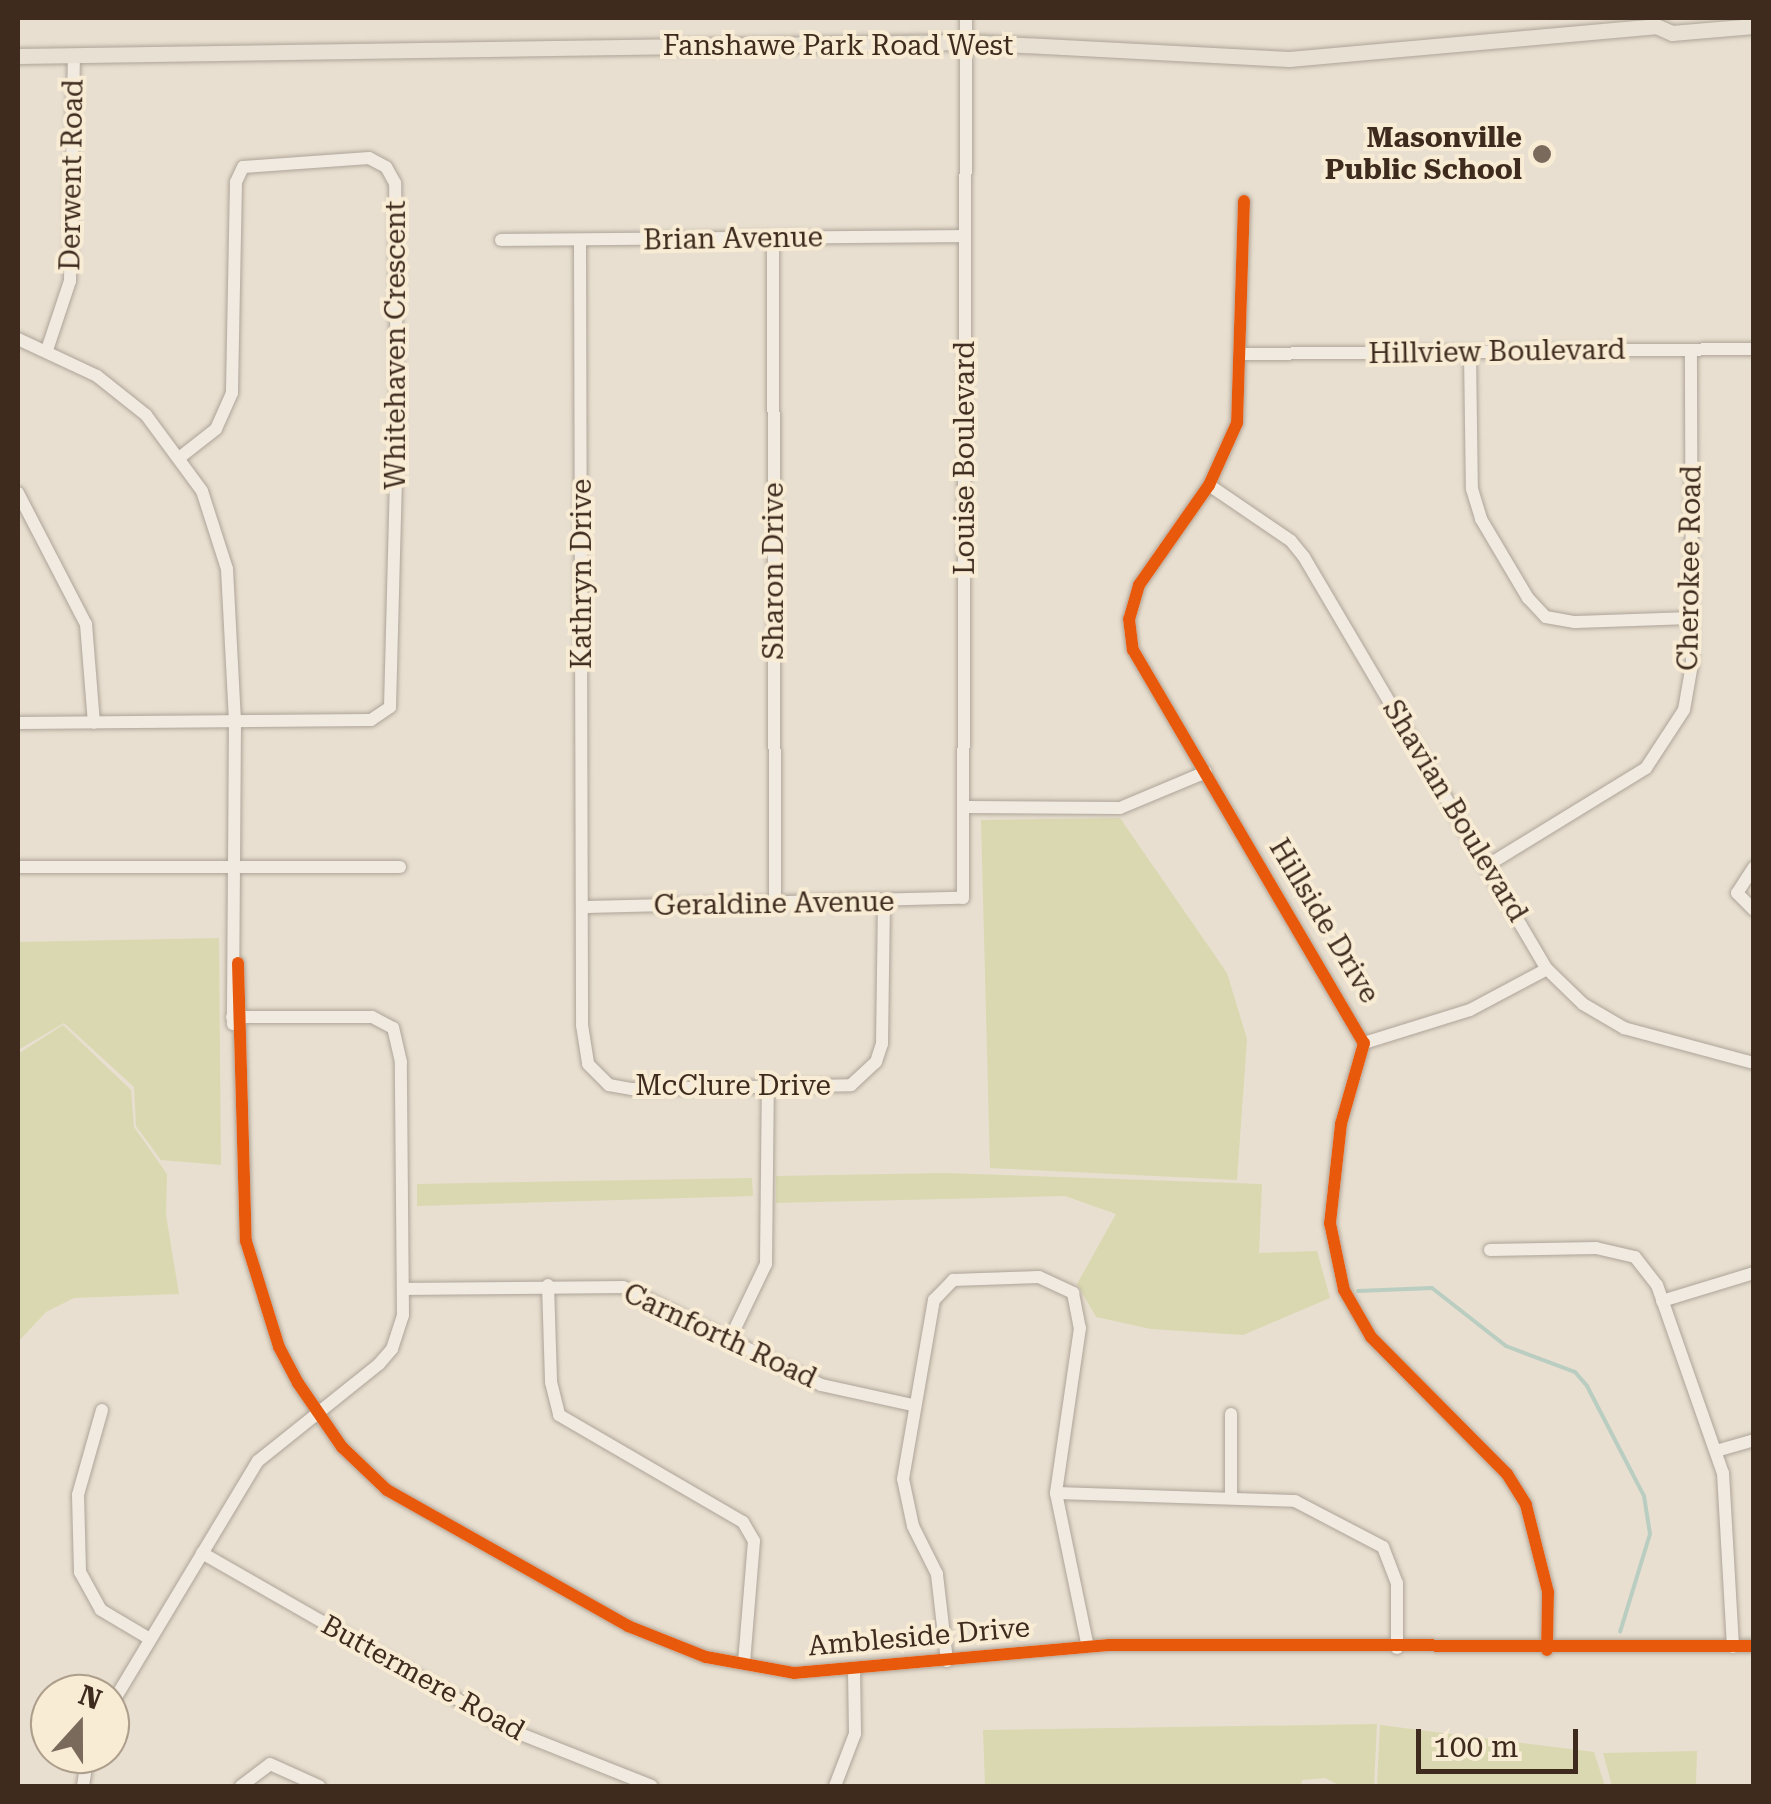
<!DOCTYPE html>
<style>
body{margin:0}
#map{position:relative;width:1771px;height:1804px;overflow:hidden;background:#e8dfd0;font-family:"Roboto Serif",serif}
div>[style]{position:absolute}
.green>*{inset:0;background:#dad8b1}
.stream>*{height:4px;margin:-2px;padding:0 2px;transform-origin:2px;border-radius:2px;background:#bacdc1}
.roads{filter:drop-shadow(0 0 2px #aea498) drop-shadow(0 0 2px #aea498)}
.minor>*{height:12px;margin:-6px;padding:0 6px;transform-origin:6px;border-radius:6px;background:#f0eae1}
.major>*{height:15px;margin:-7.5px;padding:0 7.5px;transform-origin:7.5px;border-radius:7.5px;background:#e7e0d3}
.cycleway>*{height:12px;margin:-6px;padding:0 6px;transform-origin:6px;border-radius:6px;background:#e8590c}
.dots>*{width:28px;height:28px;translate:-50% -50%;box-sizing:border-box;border:5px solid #f9ecd5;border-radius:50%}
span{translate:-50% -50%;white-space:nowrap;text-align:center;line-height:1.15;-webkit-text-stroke:8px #f9ecd5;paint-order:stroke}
.street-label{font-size:28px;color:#3e2b1e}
.poi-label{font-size:28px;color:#3e2b1e;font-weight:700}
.right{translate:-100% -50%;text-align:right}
.frame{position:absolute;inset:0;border:20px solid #3e2b1e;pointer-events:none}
.north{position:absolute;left:30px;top:1674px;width:100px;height:100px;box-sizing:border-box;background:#f9ecd5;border:2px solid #ae9f8c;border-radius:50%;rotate:21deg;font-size:28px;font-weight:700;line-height:40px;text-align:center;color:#3e2b1e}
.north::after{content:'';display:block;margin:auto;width:35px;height:45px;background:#7a6a5c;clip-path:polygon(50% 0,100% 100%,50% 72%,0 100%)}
.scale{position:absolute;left:1416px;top:1729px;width:162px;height:45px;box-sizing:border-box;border:5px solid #3e2b1e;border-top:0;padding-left:12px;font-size:30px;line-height:35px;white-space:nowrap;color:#3e2b1e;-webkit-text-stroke:8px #f9ecd5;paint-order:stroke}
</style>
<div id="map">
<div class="green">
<i style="clip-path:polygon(1120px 818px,1227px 973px,1247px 1039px,1237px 1180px,990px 1168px,981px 820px)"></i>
<i style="clip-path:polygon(219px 938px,221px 1165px,161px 1160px,136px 1126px,134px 1087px,64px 1023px,18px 1050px,18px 942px)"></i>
<i style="clip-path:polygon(63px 1025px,131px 1090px,134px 1127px,167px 1174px,166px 1215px,179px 1294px,74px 1298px,46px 1312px,18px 1342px,18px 1054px)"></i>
<i style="clip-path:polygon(945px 1173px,1262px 1184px,1259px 1253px,1317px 1251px,1330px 1298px,1243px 1335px,1151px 1329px,1096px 1317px,1077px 1284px,1116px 1214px,1065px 1196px,776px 1203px,776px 1176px)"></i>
<i style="clip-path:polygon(752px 1178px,753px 1196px,417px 1206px,417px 1184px)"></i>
<i style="clip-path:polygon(1377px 1724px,1374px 1786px,1341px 1786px,1325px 1778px,1302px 1780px,1301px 1786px,985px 1786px,983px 1730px)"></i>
<i style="clip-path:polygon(1380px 1725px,1594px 1752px,1605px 1786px,1377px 1786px)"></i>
<i style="clip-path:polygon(1697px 1751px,1696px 1786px,1612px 1786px,1603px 1753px)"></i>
</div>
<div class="stream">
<i style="left:1358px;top:1291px;width:74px;rotate:-2.3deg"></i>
<i style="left:1432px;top:1288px;width:94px;rotate:38.1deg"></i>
<i style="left:1506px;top:1346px;width:74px;rotate:20.6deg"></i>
<i style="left:1575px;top:1372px;width:18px;rotate:49deg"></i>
<i style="left:1587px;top:1386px;width:124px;rotate:62.6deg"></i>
<i style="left:1644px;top:1496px;width:38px;rotate:81deg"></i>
<i style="left:1650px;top:1534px;width:102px;rotate:107deg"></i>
</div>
<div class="roads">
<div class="minor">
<i style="left:1244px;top:201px;width:222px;rotate:91.8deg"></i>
<i style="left:1237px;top:423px;width:68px;rotate:114.3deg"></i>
<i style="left:1209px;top:485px;width:122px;rotate:125deg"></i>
<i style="left:1139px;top:585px;width:35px;rotate:106deg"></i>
<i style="left:1129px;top:619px;width:31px;rotate:83deg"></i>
<i style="left:1133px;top:650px;width:456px;rotate:59.6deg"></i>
<i style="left:1364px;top:1043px;width:84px;rotate:105.9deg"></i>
<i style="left:1341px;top:1124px;width:100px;rotate:96.3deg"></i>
<i style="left:1330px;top:1223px;width:68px;rotate:78.2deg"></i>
<i style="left:1344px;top:1290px;width:54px;rotate:60.1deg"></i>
<i style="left:1371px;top:1337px;width:193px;rotate:45.2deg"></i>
<i style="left:1507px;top:1474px;width:36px;rotate:58deg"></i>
<i style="left:1526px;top:1505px;width:90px;rotate:75.8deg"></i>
<i style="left:1548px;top:1592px;width:58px;rotate:91deg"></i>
<i style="left:773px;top:238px;width:666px;rotate:89.83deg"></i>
<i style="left:501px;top:240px;width:464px;rotate:-0.5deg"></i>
<i style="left:580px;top:241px;width:784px;rotate:89.85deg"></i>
<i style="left:582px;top:1025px;width:39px;rotate:81deg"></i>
<i style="left:588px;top:1064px;width:30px;rotate:45deg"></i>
<i style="left:609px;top:1085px;width:22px;rotate:10deg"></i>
<i style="left:631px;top:1089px;width:220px;rotate:-1deg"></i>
<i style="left:851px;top:1085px;width:34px;rotate:-43deg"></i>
<i style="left:876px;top:1062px;width:19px;rotate:-72deg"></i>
<i style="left:882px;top:1044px;width:141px;rotate:-89.2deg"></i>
<i style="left:18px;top:339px;width:87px;rotate:25.1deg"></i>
<i style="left:97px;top:376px;width:63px;rotate:38.5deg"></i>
<i style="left:146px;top:415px;width:94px;rotate:53.6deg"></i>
<i style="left:202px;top:491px;width:82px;rotate:72.2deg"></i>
<i style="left:227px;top:569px;width:152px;rotate:87deg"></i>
<i style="left:235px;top:721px;width:303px;rotate:90.4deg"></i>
<i style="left:47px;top:350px;width:73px;rotate:-71.6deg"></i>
<i style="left:70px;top:281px;width:226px;rotate:-89deg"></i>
<i style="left:1470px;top:353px;width:136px;rotate:89.2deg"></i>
<i style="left:1472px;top:489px;width:31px;rotate:73deg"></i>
<i style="left:1481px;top:519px;width:92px;rotate:59.3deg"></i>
<i style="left:1528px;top:598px;width:26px;rotate:47deg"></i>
<i style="left:1546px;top:617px;width:29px;rotate:10deg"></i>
<i style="left:1575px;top:622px;width:117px;rotate:-2deg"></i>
<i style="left:1241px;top:354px;width:513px;rotate:-0.56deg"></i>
<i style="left:1209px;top:485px;width:99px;rotate:34.3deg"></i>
<i style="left:1291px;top:541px;width:21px;rotate:51deg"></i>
<i style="left:1304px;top:557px;width:478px;rotate:59.5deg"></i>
<i style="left:1547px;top:969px;width:50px;rotate:44.2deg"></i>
<i style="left:1583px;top:1004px;width:48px;rotate:30.3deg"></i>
<i style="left:1624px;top:1028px;width:135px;rotate:15.1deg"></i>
<i style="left:18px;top:493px;width:148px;rotate:62.6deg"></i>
<i style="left:86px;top:624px;width:99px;rotate:85.4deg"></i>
<i style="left:18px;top:723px;width:353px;rotate:-0.5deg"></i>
<i style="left:371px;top:720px;width:23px;rotate:-34deg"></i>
<i style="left:390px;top:707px;width:260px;rotate:-88.5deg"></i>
<i style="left:397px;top:447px;width:264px;rotate:-90.4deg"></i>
<i style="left:395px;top:183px;width:18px;rotate:-119deg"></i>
<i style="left:386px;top:167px;width:19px;rotate:-152deg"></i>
<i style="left:369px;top:158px;width:126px;rotate:175.9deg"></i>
<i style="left:243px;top:167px;width:17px;rotate:115deg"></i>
<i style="left:236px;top:182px;width:211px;rotate:91.1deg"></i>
<i style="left:232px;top:393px;width:39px;rotate:114deg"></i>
<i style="left:216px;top:429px;width:47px;rotate:141.9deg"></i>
<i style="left:967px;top:807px;width:153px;rotate:0.4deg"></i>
<i style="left:1120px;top:808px;width:93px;rotate:-22.7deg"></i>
<i style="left:1488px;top:865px;width:185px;rotate:-31.5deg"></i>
<i style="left:1646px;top:768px;width:69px;rotate:-56.8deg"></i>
<i style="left:1684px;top:710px;width:47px;rotate:-80.1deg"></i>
<i style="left:1692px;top:664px;width:313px;rotate:-90.2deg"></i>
<i style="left:18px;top:867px;width:382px"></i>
<i style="left:1754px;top:867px;width:31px;rotate:123deg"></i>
<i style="left:1737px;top:893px;width:24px;rotate:45deg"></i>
<i style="left:583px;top:907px;width:380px;rotate:-1.4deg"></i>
<i style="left:963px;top:898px;width:880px;rotate:-89.8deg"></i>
<i style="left:238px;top:963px;width:278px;rotate:88.4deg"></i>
<i style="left:246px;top:1241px;width:111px;rotate:72.7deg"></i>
<i style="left:279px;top:1347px;width:41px;rotate:62.2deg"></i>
<i style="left:298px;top:1383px;width:78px;rotate:55.5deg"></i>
<i style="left:342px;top:1447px;width:62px;rotate:43.7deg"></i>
<i style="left:387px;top:1490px;width:277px;rotate:29.4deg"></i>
<i style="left:628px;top:1626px;width:84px;rotate:21.7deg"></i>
<i style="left:706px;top:1657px;width:89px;rotate:10.3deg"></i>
<i style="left:794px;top:1673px;width:316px;rotate:-5.1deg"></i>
<i style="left:1109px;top:1645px;width:645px;rotate:0.09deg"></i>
<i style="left:1364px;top:1043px;width:111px;rotate:-17.3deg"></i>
<i style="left:1470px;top:1010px;width:87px;rotate:-28deg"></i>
<i style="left:1490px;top:1250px;width:106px;rotate:-1.1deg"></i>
<i style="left:1596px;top:1248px;width:40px;rotate:13deg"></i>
<i style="left:1635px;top:1257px;width:36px;rotate:52deg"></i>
<i style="left:1657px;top:1285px;width:199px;rotate:70.7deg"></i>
<i style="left:1723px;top:1473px;width:174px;rotate:86.7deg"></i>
<i style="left:548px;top:1285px;width:97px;rotate:88.2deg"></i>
<i style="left:551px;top:1382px;width:34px;rotate:76deg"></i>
<i style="left:559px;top:1415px;width:213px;rotate:30.2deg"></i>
<i style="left:743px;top:1522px;width:22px;rotate:60deg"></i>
<i style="left:754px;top:1541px;width:122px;rotate:94.7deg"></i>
<i style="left:405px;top:1289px;width:218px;rotate:-0.5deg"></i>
<i style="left:623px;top:1287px;width:221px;rotate:26.3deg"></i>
<i style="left:821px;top:1385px;width:94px;rotate:12.3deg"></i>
<i style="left:1662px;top:1301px;width:96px;rotate:-16.9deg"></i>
<i style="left:730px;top:1339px;width:83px;rotate:-64.4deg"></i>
<i style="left:766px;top:1264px;width:177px;rotate:-89.4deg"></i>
<i style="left:102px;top:1410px;width:88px;rotate:105.8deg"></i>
<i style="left:78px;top:1495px;width:77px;rotate:88.5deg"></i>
<i style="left:80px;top:1572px;width:43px;rotate:61.1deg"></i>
<i style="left:101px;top:1610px;width:57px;rotate:30.6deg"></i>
<i style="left:1716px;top:1451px;width:40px;rotate:-16deg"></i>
<i style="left:1056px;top:1493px;width:239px;rotate:1.9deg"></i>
<i style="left:1295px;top:1501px;width:99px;rotate:27.6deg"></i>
<i style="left:1383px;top:1547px;width:39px;rotate:69deg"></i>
<i style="left:1397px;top:1583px;width:65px;rotate:90deg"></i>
<i style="left:1231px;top:1498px;width:84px;rotate:-90deg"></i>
<i style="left:202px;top:1553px;width:358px;rotate:29.8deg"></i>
<i style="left:513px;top:1731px;width:149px;rotate:21.6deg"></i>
<i style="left:947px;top:1661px;width:88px;rotate:-96.6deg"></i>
<i style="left:937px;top:1574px;width:54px;rotate:-116.6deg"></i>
<i style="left:913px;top:1526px;width:48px;rotate:-102deg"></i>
<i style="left:903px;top:1479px;width:182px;rotate:-80.2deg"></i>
<i style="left:934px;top:1300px;width:28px;rotate:-46deg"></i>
<i style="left:953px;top:1280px;width:86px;rotate:-2deg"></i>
<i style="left:1039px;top:1277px;width:38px;rotate:25deg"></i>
<i style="left:1073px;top:1293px;width:36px;rotate:79deg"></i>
<i style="left:1080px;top:1328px;width:167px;rotate:98.3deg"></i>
<i style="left:1056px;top:1493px;width:157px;rotate:78.3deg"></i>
<i style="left:110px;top:1707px;width:287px;rotate:-59deg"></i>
<i style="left:258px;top:1461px;width:155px;rotate:-38.7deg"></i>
<i style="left:379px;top:1364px;width:20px;rotate:-49deg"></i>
<i style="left:392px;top:1349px;width:36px;rotate:-72deg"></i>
<i style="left:403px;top:1315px;width:253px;rotate:-90.5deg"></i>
<i style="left:401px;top:1062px;width:35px;rotate:-103deg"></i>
<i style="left:393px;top:1028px;width:24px;rotate:-152deg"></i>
<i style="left:372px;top:1017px;width:140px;rotate:180deg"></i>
<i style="left:83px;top:1786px;width:32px;rotate:-81deg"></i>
<i style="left:241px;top:1786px;width:36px;rotate:-37deg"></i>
<i style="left:270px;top:1764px;width:54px;rotate:24.2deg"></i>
<i style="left:835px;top:1786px;width:56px;rotate:-69deg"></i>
<i style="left:855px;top:1734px;width:63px;rotate:-90.9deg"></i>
</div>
<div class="major">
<i style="left:18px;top:56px;width:948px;rotate:-0.85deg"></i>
<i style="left:966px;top:42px;width:323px;rotate:3deg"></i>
<i style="left:1289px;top:59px;width:368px;rotate:-5.1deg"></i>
<i style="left:1656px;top:26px;width:17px;rotate:24deg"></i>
<i style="left:1672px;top:33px;width:82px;rotate:-4.9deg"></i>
</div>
</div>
<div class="cycleway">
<i style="left:1244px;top:201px;width:222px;rotate:91.8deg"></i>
<i style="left:1237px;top:423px;width:68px;rotate:114.3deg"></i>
<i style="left:1209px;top:485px;width:122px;rotate:125deg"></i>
<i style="left:1139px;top:585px;width:35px;rotate:106deg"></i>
<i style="left:1129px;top:619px;width:31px;rotate:83deg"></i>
<i style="left:1133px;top:650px;width:456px;rotate:59.6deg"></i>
<i style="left:1364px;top:1043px;width:84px;rotate:105.9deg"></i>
<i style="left:1341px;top:1124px;width:100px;rotate:96.3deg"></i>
<i style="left:1330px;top:1223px;width:68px;rotate:78.2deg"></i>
<i style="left:1344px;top:1290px;width:54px;rotate:60.1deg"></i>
<i style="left:1371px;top:1337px;width:193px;rotate:45.2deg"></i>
<i style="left:1507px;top:1474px;width:36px;rotate:58deg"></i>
<i style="left:1526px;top:1505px;width:90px;rotate:75.8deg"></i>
<i style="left:1548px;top:1592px;width:58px;rotate:91deg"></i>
<i style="left:238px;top:963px;width:278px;rotate:88.4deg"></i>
<i style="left:246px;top:1241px;width:111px;rotate:72.7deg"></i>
<i style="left:279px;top:1347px;width:41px;rotate:62.2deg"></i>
<i style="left:298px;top:1383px;width:78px;rotate:55.5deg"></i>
<i style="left:342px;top:1447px;width:62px;rotate:43.7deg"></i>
<i style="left:387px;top:1490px;width:277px;rotate:29.4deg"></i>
<i style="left:628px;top:1626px;width:84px;rotate:21.7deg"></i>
<i style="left:706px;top:1657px;width:89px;rotate:10.3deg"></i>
<i style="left:794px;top:1673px;width:316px;rotate:-5.1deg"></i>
<i style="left:1109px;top:1645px;width:645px;rotate:0.09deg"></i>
</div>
<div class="dots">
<i style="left:1542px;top:154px;background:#7a6a5c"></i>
</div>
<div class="street-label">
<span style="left:838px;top:46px">Fanshawe Park Road West</span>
<span style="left:72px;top:175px;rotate:-89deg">Derwent Road</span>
<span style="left:733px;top:239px;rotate:-1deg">Brian Avenue</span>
<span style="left:396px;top:345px;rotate:-90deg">Whitehaven Crescent</span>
<span style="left:1497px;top:352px;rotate:-1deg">Hillview Boulevard</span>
<span style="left:965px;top:458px;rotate:-90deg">Louise Boulevard</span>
<span style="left:1690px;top:568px;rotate:-89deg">Cherokee Road</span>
<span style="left:774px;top:571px;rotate:-90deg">Sharon Drive</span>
<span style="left:582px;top:574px;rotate:-90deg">Kathryn Drive</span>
<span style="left:1455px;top:811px;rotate:59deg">Shavian Boulevard</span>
<span style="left:774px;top:904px;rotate:-1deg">Geraldine Avenue</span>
<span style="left:1324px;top:921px;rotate:59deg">Hillside Drive</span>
<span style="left:733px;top:1086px">McClure Drive</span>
<span style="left:720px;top:1336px;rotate:25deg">Carnforth Road</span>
<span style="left:919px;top:1637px;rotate:-5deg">Ambleside Drive</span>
<span style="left:423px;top:1678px;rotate:29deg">Buttermere Road</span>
</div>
<div class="poi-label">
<span class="right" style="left:1522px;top:154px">Masonville<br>Public School</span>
</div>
<div class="frame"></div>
<div class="north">N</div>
<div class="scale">100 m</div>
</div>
